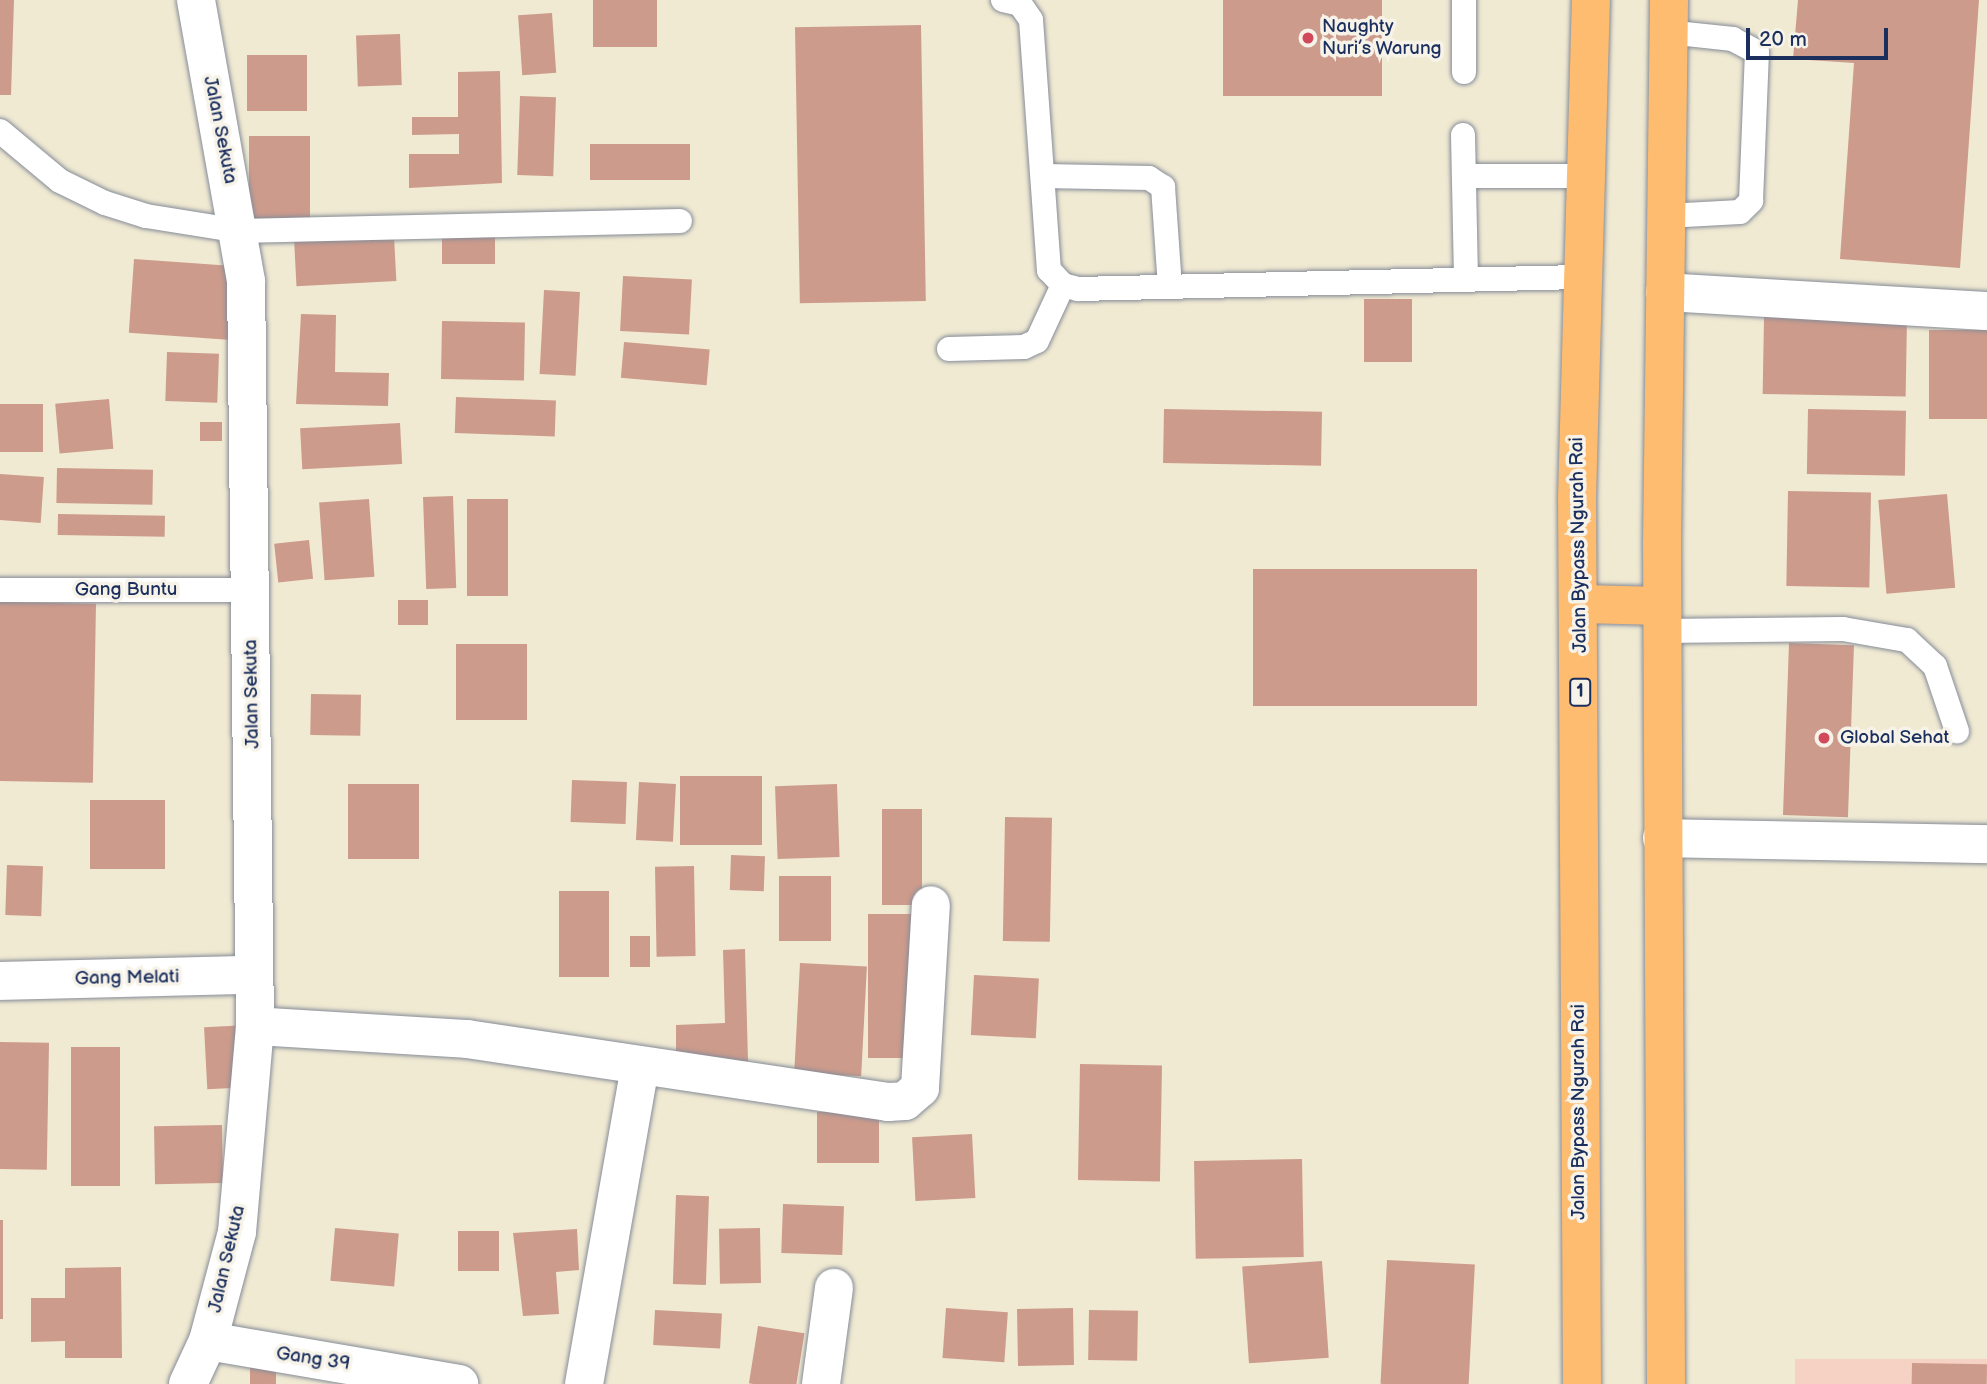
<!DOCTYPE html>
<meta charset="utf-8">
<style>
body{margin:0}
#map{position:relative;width:1987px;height:1384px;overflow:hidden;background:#f0ead3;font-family:"Balsamiq Sans",sans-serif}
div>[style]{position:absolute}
.built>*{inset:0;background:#f6d2c5;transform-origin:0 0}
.building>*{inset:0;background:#cc9b8c;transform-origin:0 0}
.roads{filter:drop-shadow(0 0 2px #868c98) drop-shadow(0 0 2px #868c98)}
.lane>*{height:24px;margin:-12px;padding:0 12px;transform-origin:12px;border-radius:12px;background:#fff}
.street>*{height:38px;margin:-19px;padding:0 19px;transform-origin:19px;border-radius:19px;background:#fff}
.highway>*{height:38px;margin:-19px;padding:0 19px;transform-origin:19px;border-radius:19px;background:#fdbc70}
.dots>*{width:19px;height:19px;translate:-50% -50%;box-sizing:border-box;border:4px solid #f7f3e8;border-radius:50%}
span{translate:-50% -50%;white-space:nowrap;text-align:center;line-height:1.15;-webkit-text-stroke:7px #f7f3e8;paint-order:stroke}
.shield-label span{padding:2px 5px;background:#f7f3e8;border:2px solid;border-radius:5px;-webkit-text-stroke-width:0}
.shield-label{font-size:18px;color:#1b2f5e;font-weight:700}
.poi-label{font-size:19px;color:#1b2f5e}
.left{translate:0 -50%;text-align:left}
.street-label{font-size:19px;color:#1b2f5e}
.scale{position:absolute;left:1746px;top:28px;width:142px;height:32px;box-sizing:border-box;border:4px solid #1b2f5e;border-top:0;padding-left:9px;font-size:21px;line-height:24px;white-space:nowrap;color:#1b2f5e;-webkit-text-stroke:5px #f7f3e8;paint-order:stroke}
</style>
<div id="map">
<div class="built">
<i style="left:1795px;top:1359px;width:192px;height:25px"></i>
</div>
<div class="building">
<i style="clip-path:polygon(0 0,14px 0,11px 95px,0 95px)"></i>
<i style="left:593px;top:0;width:64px;height:47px"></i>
<i style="left:1223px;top:0;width:159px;height:96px"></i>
<i style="clip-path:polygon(1798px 0,1979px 0,1960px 268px,1840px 259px,1854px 63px,1793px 59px)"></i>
<i style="left:552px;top:13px;width:60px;height:34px;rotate:86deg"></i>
<i style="left:921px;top:25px;width:276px;height:126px;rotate:89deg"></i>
<i style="left:400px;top:34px;width:51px;height:44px;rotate:88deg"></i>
<i style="left:247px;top:55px;width:60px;height:56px"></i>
<i style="clip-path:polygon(500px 71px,502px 183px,409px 188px,409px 154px,459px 154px,459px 134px,412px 135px,412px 117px,458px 117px,458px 72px)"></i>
<i style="left:520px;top:96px;width:36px;height:79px;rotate:2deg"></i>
<i style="left:249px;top:136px;width:61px;height:85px"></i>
<i style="left:590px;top:144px;width:100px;height:36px"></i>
<i style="left:495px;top:219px;width:45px;height:53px;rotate:90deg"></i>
<i style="left:394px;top:236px;width:45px;height:100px;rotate:87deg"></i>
<i style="left:134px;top:259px;width:110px;height:74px;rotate:4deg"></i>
<i style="left:623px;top:276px;width:69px;height:55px;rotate:3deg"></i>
<i style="left:544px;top:290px;width:36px;height:84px;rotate:3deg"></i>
<i style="left:1364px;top:299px;width:48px;height:63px"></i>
<i style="clip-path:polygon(301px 314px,336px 315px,335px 372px,389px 373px,388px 406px,296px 404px)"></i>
<i style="left:1764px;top:317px;width:143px;height:77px;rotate:1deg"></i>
<i style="left:442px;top:321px;width:83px;height:58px;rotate:1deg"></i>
<i style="left:1929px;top:330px;width:58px;height:89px"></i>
<i style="left:624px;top:342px;width:86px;height:36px;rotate:5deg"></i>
<i style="left:167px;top:352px;width:52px;height:49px;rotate:2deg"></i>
<i style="left:456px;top:397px;width:100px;height:36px;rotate:2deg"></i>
<i style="left:109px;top:399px;width:50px;height:54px;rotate:85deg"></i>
<i style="left:0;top:404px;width:43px;height:48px"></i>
<i style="left:1164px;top:409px;width:158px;height:54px;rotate:1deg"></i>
<i style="left:1808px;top:409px;width:98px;height:65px;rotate:1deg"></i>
<i style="left:200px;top:422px;width:22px;height:19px"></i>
<i style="left:400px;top:423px;width:41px;height:100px;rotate:87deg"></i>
<i style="left:57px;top:468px;width:96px;height:35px;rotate:1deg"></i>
<i style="left:0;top:474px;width:44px;height:46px;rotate:4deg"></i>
<i style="left:1788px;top:491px;width:83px;height:95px;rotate:1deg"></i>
<i style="left:1947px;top:494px;width:94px;height:69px;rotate:85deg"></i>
<i style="left:453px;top:496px;width:92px;height:30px;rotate:88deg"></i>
<i style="left:369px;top:499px;width:78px;height:50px;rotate:86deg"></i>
<i style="left:467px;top:499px;width:41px;height:97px"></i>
<i style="left:58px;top:514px;width:107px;height:21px;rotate:1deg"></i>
<i style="left:309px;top:540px;width:39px;height:35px;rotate:84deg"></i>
<i style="left:1253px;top:569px;width:224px;height:137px"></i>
<i style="left:398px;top:600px;width:30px;height:25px"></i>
<i style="left:0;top:602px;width:96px;height:179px;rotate:1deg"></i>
<i style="left:1789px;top:643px;width:65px;height:172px;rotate:2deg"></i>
<i style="left:456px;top:644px;width:71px;height:76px"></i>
<i style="left:311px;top:694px;width:50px;height:41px;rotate:1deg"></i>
<i style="left:680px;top:776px;width:82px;height:69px"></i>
<i style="left:572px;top:780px;width:55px;height:42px;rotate:2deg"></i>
<i style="left:639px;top:782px;width:37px;height:58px;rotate:3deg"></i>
<i style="left:348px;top:784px;width:71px;height:75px"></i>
<i style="left:837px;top:784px;width:73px;height:62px;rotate:88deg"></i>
<i style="left:90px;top:800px;width:75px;height:69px"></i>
<i style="left:882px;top:809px;width:40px;height:96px"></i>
<i style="left:1005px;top:817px;width:47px;height:124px;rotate:1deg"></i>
<i style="left:731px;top:855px;width:34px;height:35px;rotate:2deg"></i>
<i style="left:7px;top:865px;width:36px;height:50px;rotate:2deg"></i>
<i style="left:694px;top:866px;width:90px;height:39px;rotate:89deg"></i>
<i style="left:779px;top:876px;width:52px;height:65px"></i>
<i style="left:559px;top:891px;width:50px;height:86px"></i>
<i style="left:868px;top:914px;width:47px;height:144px"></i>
<i style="left:630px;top:936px;width:20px;height:31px"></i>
<i style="clip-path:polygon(745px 949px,748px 1061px,676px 1063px,676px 1025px,725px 1023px,723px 950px)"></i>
<i style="left:800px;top:963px;width:67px;height:110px;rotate:3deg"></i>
<i style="left:974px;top:975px;width:65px;height:60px;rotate:3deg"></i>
<i style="left:249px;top:1025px;width:62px;height:45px;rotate:87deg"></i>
<i style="left:0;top:1042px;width:49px;height:127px;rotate:1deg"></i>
<i style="left:120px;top:1047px;width:139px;height:49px;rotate:90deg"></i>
<i style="left:1080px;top:1064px;width:82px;height:116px;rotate:1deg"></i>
<i style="left:817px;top:1112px;width:62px;height:51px"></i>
<i style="left:222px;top:1125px;width:58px;height:68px;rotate:89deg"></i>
<i style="left:972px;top:1134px;width:64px;height:60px;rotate:87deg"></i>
<i style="left:1302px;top:1159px;width:98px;height:108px;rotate:89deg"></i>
<i style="left:676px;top:1195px;width:33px;height:89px;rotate:2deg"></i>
<i style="left:783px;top:1204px;width:61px;height:49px;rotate:2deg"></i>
<i style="left:0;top:1220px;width:3px;height:99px"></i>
<i style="left:335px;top:1228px;width:64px;height:53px;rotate:5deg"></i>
<i style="left:760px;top:1228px;width:55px;height:41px;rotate:89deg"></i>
<i style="clip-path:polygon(577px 1229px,579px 1270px,556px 1272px,559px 1314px,523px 1316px,513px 1233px)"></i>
<i style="left:458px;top:1231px;width:41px;height:40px"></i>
<i style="left:1387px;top:1260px;width:88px;height:124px;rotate:3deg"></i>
<i style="left:1322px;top:1261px;width:97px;height:80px;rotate:86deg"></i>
<i style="clip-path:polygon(121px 1267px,122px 1358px,65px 1358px,65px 1341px,31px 1342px,31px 1298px,65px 1298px,65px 1268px)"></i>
<i style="left:946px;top:1308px;width:62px;height:50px;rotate:4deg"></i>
<i style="left:1073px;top:1308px;width:57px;height:56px;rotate:89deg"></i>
<i style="left:655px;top:1310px;width:67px;height:35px;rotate:3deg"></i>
<i style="left:1089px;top:1310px;width:49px;height:50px;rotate:1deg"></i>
<i style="left:758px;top:1326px;width:47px;height:58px;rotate:9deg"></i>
<i style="left:250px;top:1362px;width:26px;height:22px"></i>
<i style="left:1912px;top:1363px;width:75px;height:21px;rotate:1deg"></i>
</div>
<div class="roads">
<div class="lane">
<i style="left:1003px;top:0;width:17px;rotate:13deg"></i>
<i style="left:1020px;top:4px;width:19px;rotate:55deg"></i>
<i style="left:1031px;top:20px;width:251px;rotate:85.9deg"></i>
<i style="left:1049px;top:270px;width:21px;rotate:47deg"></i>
<i style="left:1063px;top:285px;width:16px;rotate:15deg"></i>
<i style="left:1078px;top:289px;width:503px;rotate:-1.37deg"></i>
<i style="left:1464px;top:0;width:72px;rotate:90deg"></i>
<i style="left:0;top:131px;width:78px;rotate:39.8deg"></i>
<i style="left:60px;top:181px;width:50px;rotate:26.1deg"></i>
<i style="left:105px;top:203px;width:43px;rotate:17.6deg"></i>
<i style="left:146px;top:216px;width:95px;rotate:9.1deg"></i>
<i style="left:240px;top:231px;width:440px;rotate:-1.3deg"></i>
<i style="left:1463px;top:135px;width:145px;rotate:88.8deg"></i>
<i style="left:1044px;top:176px;width:105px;rotate:1.1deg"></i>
<i style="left:1149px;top:178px;width:17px;rotate:33deg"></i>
<i style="left:1163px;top:187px;width:100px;rotate:86deg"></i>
<i style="left:1464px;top:176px;width:119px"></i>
<i style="left:1666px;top:216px;width:74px;rotate:-3.1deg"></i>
<i style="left:1740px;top:212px;width:16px;rotate:-45deg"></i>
<i style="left:1751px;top:201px;width:149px;rotate:-87.7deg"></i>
<i style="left:1757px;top:52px;width:27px;rotate:-152deg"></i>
<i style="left:1733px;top:39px;width:65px;rotate:-173.9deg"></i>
<i style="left:949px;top:349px;width:75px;rotate:-1.5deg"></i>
<i style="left:1024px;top:347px;width:14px;rotate:-25deg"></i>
<i style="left:1037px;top:341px;width:62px;rotate:-65.1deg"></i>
<i style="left:0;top:590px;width:251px"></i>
<i style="left:1662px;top:631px;width:181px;rotate:-0.6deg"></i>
<i style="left:1843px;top:629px;width:65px;rotate:9.8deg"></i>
<i style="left:1907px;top:640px;width:38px;rotate:43deg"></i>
<i style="left:1935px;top:666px;width:69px;rotate:71.3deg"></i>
</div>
<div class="street">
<i style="left:1665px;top:292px;width:323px;rotate:3.4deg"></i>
<i style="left:1662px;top:838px;width:325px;rotate:1.1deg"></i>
<i style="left:0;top:981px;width:254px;rotate:-1.4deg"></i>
<i style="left:255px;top:1026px;width:212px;rotate:3.5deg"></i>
<i style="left:467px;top:1039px;width:426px;rotate:8.5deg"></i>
<i style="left:888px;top:1102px;width:17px;rotate:-3deg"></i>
<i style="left:905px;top:1101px;width:20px;rotate:-41deg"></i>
<i style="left:920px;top:1088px;width:183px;rotate:-86.6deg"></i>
<i style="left:208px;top:1341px;width:255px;rotate:9.7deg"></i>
<i style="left:188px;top:1384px;width:47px;rotate:-65.1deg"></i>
<i style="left:208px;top:1341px;width:113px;rotate:-75.1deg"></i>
<i style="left:237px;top:1232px;width:207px;rotate:-85deg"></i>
<i style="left:255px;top:1026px;width:745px;rotate:-90.69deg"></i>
<i style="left:246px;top:281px;width:285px;rotate:-100.1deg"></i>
<i style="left:584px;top:1384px;width:323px;rotate:-80deg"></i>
<i style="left:821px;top:1384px;width:97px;rotate:-82.3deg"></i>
</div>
<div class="highway">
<i style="left:1581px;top:604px;width:81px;rotate:1.4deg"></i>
<i style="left:1582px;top:1384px;width:886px;rotate:-90.32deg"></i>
<i style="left:1577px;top:498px;width:498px;rotate:-88.4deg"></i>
<i style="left:1666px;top:1384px;width:840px;rotate:-90.27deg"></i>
<i style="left:1662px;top:544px;width:544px;rotate:-89.26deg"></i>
</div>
</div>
<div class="dots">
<i style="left:1308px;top:38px;background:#d1495b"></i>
<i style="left:1824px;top:738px;background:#d1495b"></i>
</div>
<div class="shield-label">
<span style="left:1580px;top:692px">1</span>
</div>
<div class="poi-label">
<span class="left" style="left:1322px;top:38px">Naughty<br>Nuri’s Warung</span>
<span class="left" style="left:1840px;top:738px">Global Sehat</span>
</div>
<div class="street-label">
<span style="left:220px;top:130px;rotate:79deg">Jalan Sekuta</span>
<span style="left:1579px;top:545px;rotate:-91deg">Jalan Bypass Ngurah Rai</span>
<span style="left:126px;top:590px">Gang Buntu</span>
<span style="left:252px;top:694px;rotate:-91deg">Jalan Sekuta</span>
<span style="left:127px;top:978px;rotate:-1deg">Gang Melati</span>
<span style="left:1579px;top:1112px;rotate:-90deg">Jalan Bypass Ngurah Rai</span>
<span style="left:227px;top:1259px;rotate:-77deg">Jalan Sekuta</span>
<span style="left:313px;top:1359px;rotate:9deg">Gang 39</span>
</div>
<div class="scale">20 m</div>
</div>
